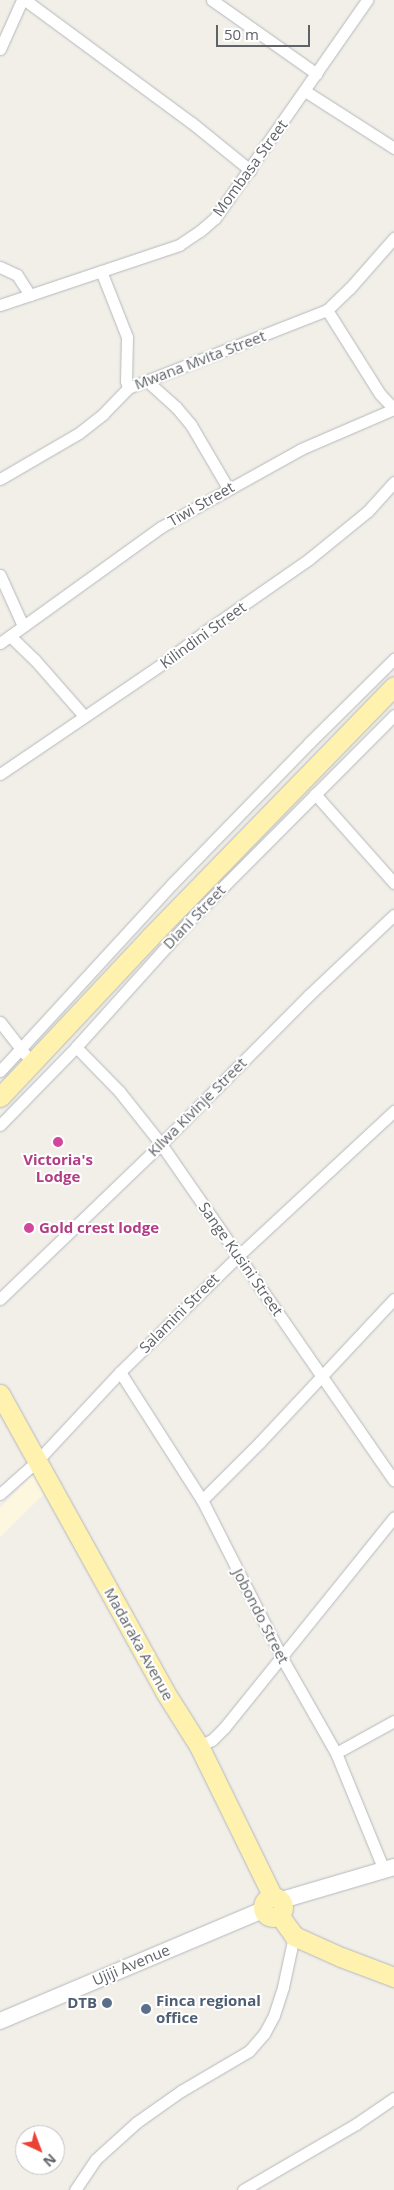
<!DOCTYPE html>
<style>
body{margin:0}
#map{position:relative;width:394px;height:2190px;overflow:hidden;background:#f1efe8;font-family:"Open Sans",sans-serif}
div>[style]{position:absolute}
.commercial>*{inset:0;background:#fef7e0}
.roads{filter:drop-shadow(0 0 1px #b5b8bc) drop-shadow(0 0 1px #b5b8bc)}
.street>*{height:11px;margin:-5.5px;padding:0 5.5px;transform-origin:5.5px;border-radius:5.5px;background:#fff}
.secondary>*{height:16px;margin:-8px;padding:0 8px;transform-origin:8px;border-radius:8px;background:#fff}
.primary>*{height:19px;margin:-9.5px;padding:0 9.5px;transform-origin:9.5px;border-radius:9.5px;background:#fff2af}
.primary>.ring{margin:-9.5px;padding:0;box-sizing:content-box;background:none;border:19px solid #fff2af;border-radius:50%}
.dots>*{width:14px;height:14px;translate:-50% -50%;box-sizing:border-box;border:2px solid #fff;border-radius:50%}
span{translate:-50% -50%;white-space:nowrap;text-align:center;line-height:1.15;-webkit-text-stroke:4px #fff;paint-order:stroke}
.street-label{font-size:15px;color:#5f6368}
.hotel-label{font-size:15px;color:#b23c85;font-weight:700}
.left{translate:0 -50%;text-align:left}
.service-label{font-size:15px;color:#4e5e75;font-weight:700}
.right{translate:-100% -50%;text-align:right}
.north{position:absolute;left:15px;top:2125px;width:50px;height:50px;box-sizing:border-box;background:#fff;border:1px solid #bfc1c3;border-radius:50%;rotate:137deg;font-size:14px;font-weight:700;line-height:20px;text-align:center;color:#5f6368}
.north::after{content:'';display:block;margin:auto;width:18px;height:22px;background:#ea4335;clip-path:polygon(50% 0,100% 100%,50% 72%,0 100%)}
.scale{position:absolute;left:216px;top:25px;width:94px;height:22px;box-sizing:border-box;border:2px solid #5f6368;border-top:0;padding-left:6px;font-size:15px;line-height:18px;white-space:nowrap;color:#5f6368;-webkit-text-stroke:4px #fff;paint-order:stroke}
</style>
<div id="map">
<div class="commercial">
<i style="clip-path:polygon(33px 1475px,48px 1490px,0 1537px,0 1508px)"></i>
</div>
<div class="roads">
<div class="street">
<i style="left:25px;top:0;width:207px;rotate:36.4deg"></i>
<i style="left:192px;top:123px;width:75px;rotate:39deg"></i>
<i style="left:212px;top:0;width:128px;rotate:35.2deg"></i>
<i style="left:0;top:49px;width:54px;rotate:-65.8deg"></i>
<i style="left:305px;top:91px;width:106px;rotate:32.6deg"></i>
<i style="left:0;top:267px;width:19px;rotate:25deg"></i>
<i style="left:17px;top:275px;width:24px;rotate:57deg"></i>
<i style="left:101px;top:271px;width:71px;rotate:68.5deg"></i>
<i style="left:127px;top:337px;width:44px;rotate:91.3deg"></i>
<i style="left:126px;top:381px;width:7px;rotate:74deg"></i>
<i style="left:0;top:305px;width:189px;rotate:-18.5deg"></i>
<i style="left:179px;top:245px;width:25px;rotate:-34deg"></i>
<i style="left:200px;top:231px;width:20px;rotate:-41deg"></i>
<i style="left:215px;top:218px;width:266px;rotate:-55.1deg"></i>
<i style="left:327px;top:310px;width:99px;rotate:57.8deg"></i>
<i style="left:380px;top:394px;width:21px;rotate:47deg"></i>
<i style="left:147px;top:381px;width:39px;rotate:42deg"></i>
<i style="left:176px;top:407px;width:23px;rotate:50deg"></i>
<i style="left:191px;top:425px;width:73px;rotate:59.6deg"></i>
<i style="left:0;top:479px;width:91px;rotate:-30.2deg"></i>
<i style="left:79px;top:433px;width:31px;rotate:-38deg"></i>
<i style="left:103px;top:414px;width:36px;rotate:-46deg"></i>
<i style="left:128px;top:388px;width:214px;rotate:-21.4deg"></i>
<i style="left:327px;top:310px;width:32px;rotate:-44deg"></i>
<i style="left:350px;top:288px;width:67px;rotate:-48.7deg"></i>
<i style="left:0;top:575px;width:56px;rotate:65.7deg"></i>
<i style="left:10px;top:636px;width:35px;rotate:44deg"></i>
<i style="left:35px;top:660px;width:74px;rotate:48.8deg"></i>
<i style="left:0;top:643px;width:198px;rotate:-35.8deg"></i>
<i style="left:161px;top:527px;width:160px;rotate:-29.1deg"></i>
<i style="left:301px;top:449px;width:101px;rotate:-23.3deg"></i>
<i style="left:0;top:774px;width:196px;rotate:-34.2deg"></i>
<i style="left:162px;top:664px;width:56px;rotate:-37.1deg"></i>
<i style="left:207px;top:630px;width:124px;rotate:-34.8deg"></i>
<i style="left:309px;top:559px;width:76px;rotate:-39.1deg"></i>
<i style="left:368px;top:511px;width:39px;rotate:-48deg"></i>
<i style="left:315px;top:794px;width:119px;rotate:48.4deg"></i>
<i style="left:0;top:1022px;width:41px;rotate:52deg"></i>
<i style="left:76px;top:1047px;width:62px;rotate:45.7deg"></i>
<i style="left:119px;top:1091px;width:68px;rotate:51.6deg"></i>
<i style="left:161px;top:1144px;width:409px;rotate:55.3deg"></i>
<i style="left:0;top:1071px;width:255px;rotate:-47.4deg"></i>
<i style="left:173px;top:883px;width:195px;rotate:-45.8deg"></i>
<i style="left:309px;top:743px;width:120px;rotate:-44.7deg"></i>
<i style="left:0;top:1125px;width:109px;rotate:-45.7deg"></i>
<i style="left:76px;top:1047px;width:175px;rotate:-48deg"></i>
<i style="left:193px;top:917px;width:285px;rotate:-45.1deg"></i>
<i style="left:0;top:1299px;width:223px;rotate:-43.9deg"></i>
<i style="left:161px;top:1144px;width:210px;rotate:-45.2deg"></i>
<i style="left:309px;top:995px;width:117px;rotate:-43.3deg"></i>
<i style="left:120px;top:1372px;width:152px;rotate:57.4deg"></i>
<i style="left:202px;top:1500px;width:177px;rotate:63.1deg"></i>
<i style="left:282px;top:1658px;width:109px;rotate:60.4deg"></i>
<i style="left:336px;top:1753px;width:126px;rotate:67.7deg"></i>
<i style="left:0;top:1494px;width:50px;rotate:-41.7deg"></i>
<i style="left:37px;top:1461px;width:122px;rotate:-47deg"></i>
<i style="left:120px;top:1372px;width:167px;rotate:-44.5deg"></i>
<i style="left:239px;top:1255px;width:212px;rotate:-42.9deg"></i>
<i style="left:202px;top:1500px;width:82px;rotate:-45deg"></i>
<i style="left:260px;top:1442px;width:196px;rotate:-46.9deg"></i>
<i style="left:199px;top:1746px;width:14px;rotate:-25deg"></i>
<i style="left:212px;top:1740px;width:17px;rotate:-45deg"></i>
<i style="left:224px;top:1728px;width:271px;rotate:-51.1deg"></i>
<i style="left:336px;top:1753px;width:66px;rotate:-28.9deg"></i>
<i style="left:75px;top:2190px;width:37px;rotate:-56deg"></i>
<i style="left:96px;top:2159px;width:55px;rotate:-42.1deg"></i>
<i style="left:137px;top:2122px;width:54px;rotate:-35.2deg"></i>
<i style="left:181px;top:2091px;width:79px;rotate:-30.5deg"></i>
<i style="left:249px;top:2051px;width:23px;rotate:-49deg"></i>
<i style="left:264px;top:2034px;width:21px;rotate:-62deg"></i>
<i style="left:274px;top:2015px;width:29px;rotate:-72deg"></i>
<i style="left:283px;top:1987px;width:52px;rotate:-77.8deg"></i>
<i style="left:243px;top:2190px;width:131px;rotate:-30.3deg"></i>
<i style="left:356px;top:2124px;width:46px;rotate:-34.4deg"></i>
</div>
<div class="secondary">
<i style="left:282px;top:1900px;width:117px;rotate:-16.4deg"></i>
<i style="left:0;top:2021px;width:285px;rotate:-22.9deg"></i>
</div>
<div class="primary">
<i style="left:0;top:1097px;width:219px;rotate:-46.8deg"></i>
<i style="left:150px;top:937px;width:350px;rotate:-45.8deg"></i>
<i style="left:0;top:1394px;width:341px;rotate:61deg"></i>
<i style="left:165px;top:1692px;width:64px;rotate:57.8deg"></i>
<i style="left:199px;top:1746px;width:168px;rotate:63.9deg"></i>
<i class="ring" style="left:263px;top:1897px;width:1px;height:1px"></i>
<i style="left:279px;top:1915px;width:26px;rotate:54deg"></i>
<i style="left:294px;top:1936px;width:51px;rotate:24.1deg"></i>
<i style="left:341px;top:1957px;width:57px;rotate:20.7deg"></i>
</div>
</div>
<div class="dots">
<i style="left:58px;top:1142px;background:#d1479c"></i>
<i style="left:29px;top:1228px;background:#d1479c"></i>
<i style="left:107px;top:2003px;background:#5c6f8a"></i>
<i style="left:146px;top:2009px;background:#5c6f8a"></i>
</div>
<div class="street-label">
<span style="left:250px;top:168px;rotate:-54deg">Mombasa Street</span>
<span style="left:200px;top:360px;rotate:-21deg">Mwana Mvita Street</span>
<span style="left:201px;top:504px;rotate:-30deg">Tiwi Street</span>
<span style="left:203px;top:635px;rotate:-36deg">Kilindini Street</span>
<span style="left:194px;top:917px;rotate:-46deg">Diani Street</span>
<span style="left:197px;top:1107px;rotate:-45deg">Kilwa Kivinje Street</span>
<span style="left:241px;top:1259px;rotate:55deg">Sange Kusini Street</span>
<span style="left:179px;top:1313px;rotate:-45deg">Salamini Street</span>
<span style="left:261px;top:1616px;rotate:63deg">Jobondo Street</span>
<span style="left:139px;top:1644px;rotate:61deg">Madaraka Avenue</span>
<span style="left:131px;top:1965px;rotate:-23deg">Ujiji Avenue</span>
</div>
<div class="hotel-label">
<span style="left:58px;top:1168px">Victoria's<br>Lodge</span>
<span class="left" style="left:39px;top:1228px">Gold crest lodge</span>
</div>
<div class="service-label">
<span class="left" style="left:156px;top:2009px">Finca regional<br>office</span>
<span class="right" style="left:97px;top:2003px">DTB</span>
</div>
<div class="north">N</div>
<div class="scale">50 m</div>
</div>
